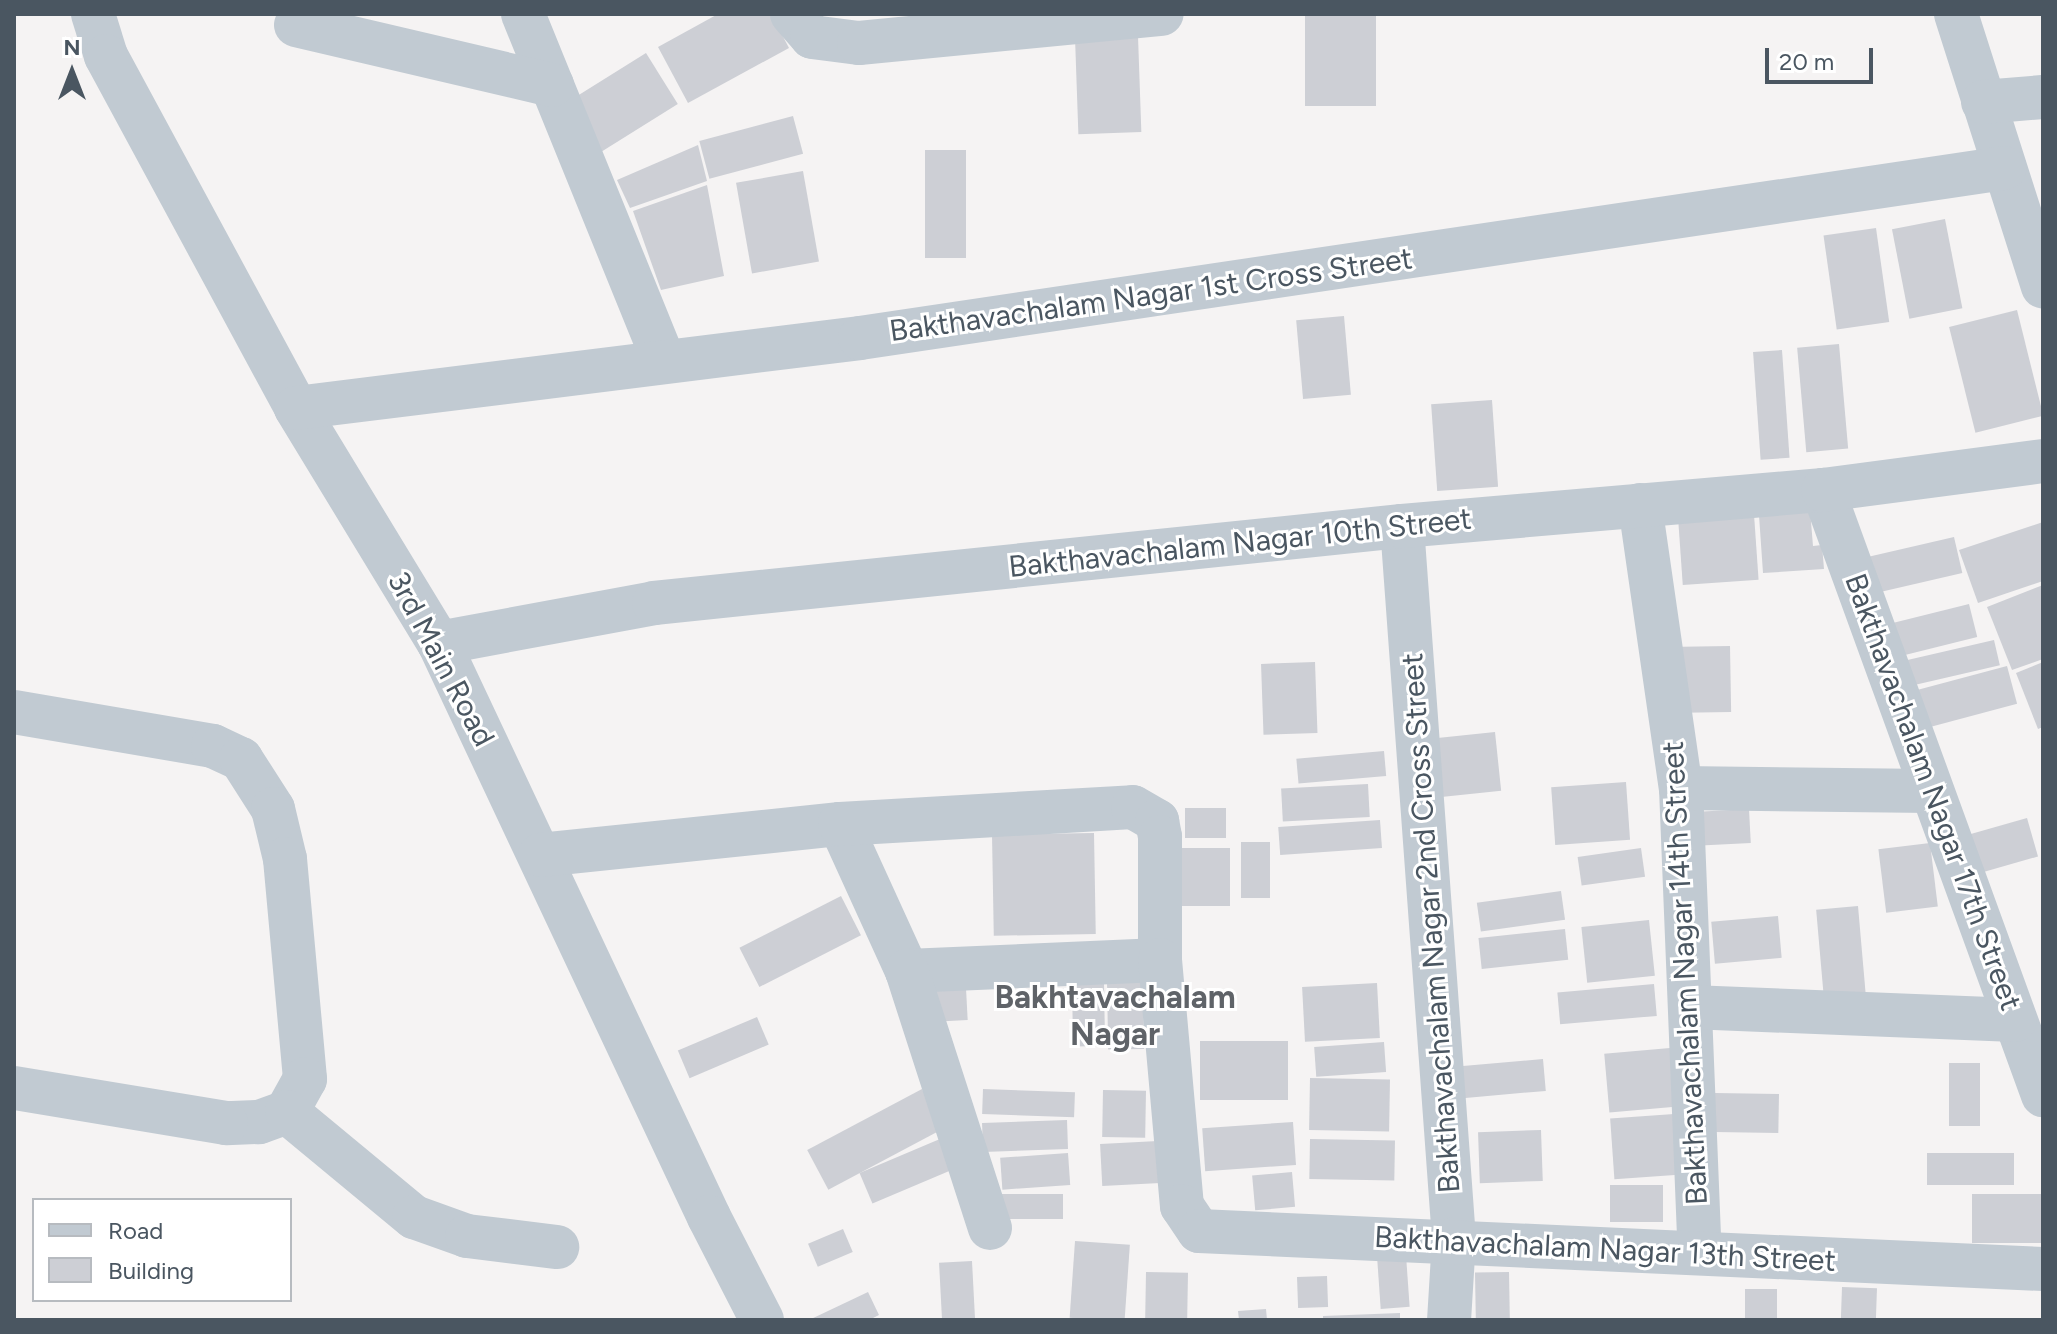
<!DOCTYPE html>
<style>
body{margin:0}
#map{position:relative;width:2057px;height:1334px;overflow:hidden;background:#f5f3f3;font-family:Figtree,sans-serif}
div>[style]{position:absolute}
.building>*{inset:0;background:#cdcfd5;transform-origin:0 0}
.minor>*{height:44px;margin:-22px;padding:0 22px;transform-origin:22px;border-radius:22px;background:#c1cad2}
span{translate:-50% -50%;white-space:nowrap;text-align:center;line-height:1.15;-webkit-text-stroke:6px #fff;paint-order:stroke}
.street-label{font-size:30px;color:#4a5661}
.neighbourhood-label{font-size:32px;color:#5f6368;font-weight:700}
.frame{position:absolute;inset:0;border:16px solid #4a5661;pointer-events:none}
.legend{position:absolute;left:32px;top:1198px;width:260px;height:104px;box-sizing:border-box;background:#fff;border:2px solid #b7bbc0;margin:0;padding:10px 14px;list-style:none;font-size:24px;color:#4a5661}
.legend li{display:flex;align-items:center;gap:16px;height:40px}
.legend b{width:40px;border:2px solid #b7bbc0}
.north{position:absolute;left:32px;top:32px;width:80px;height:80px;-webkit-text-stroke:6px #fff;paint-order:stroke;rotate:0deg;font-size:22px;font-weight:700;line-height:32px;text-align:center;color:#4a5661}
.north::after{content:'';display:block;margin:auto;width:28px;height:36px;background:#4a5661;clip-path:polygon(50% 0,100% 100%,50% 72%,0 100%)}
.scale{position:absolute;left:1765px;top:48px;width:108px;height:36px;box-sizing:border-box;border:4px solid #4a5661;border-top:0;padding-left:10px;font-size:24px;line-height:28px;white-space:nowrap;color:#4a5661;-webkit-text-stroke:6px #fff;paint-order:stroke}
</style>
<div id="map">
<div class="building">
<i style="clip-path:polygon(718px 14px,771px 14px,789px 48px,688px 103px,658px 47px)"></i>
<i style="left:1305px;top:14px;width:71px;height:92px"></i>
<i style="left:1138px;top:36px;width:96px;height:63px;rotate:88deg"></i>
<i style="left:646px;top:53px;width:60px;height:92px;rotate:58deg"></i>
<i style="left:793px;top:116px;width:39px;height:97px;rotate:75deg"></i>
<i style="clip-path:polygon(698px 145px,707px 181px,630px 208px,617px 180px)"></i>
<i style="left:925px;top:150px;width:41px;height:108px"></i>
<i style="left:803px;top:171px;width:92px;height:68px;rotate:80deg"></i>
<i style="clip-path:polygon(707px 185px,724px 276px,661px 290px,633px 211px)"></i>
<i style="left:1945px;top:219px;width:91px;height:54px;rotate:79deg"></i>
<i style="left:1876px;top:228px;width:95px;height:53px;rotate:82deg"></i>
<i style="left:2017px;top:310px;width:109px;height:70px;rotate:76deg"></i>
<i style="left:1344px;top:316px;width:79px;height:48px;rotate:85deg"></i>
<i style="left:1839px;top:344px;width:105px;height:42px;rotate:85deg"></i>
<i style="left:1782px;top:350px;width:108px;height:29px;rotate:86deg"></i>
<i style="left:1492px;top:400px;width:87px;height:61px;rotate:86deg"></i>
<i style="clip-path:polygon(1809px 497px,1813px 546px,1822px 545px,1824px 569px,1763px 573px,1758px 501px)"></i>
<i style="left:1753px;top:500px;width:80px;height:76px;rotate:86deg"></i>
<i style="clip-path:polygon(2043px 522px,2043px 581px,1978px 603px,1959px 550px)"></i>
<i style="left:1954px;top:537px;width:37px;height:102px;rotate:77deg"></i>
<i style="clip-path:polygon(2043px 585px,2043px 659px,2012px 670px,1987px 607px)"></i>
<i style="left:1969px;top:604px;width:34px;height:91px;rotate:76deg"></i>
<i style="left:1994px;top:640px;width:26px;height:91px;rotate:77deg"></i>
<i style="left:1730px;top:646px;width:66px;height:48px;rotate:89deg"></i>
<i style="left:1315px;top:662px;width:71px;height:54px;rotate:88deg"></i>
<i style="clip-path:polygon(2043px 662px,2043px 727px,2038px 729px,2016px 673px)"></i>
<i style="left:2007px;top:666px;width:39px;height:93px;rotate:75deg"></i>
<i style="left:1495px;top:732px;width:59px;height:65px;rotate:84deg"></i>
<i style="left:1384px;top:751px;width:25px;height:88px;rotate:85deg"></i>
<i style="left:1626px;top:782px;width:58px;height:75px;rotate:86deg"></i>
<i style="left:1368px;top:784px;width:33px;height:87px;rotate:87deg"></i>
<i style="left:1226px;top:808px;width:30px;height:41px;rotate:90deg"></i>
<i style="left:1749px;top:809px;width:34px;height:60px;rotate:87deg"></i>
<i style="left:2027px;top:818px;width:40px;height:63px;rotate:74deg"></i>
<i style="left:1380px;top:820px;width:28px;height:102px;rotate:86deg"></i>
<i style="left:1094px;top:833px;width:101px;height:102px;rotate:89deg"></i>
<i style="left:1241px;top:842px;width:29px;height:56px"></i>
<i style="left:1930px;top:843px;width:64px;height:52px;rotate:83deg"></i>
<i style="left:1173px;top:848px;width:57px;height:58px"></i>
<i style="left:1641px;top:848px;width:29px;height:64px;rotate:82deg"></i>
<i style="left:1561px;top:891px;width:29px;height:85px;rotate:82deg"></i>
<i style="left:841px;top:896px;width:44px;height:114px;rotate:63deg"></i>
<i style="left:1858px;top:906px;width:98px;height:42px;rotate:85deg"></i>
<i style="left:1778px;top:916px;width:42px;height:67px;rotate:85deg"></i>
<i style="left:1649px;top:920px;width:56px;height:68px;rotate:84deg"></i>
<i style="left:1565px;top:929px;width:31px;height:87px;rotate:84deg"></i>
<i style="left:965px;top:969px;width:51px;height:43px;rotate:87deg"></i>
<i style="left:1143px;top:981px;width:68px;height:36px;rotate:89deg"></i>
<i style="left:1377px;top:983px;width:55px;height:75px;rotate:87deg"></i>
<i style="left:1104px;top:984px;width:62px;height:32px;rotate:89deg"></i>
<i style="left:1654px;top:984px;width:32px;height:97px;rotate:85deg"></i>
<i style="left:757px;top:1017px;width:30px;height:86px;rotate:67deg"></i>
<i style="left:1288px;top:1041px;width:59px;height:88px;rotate:90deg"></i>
<i style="left:1384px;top:1042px;width:30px;height:70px;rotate:86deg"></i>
<i style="left:1670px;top:1048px;width:59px;height:66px;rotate:85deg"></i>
<i style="left:1543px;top:1059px;width:32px;height:89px;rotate:85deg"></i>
<i style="left:1949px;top:1063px;width:31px;height:63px"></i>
<i style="left:1310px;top:1078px;width:80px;height:52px;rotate:1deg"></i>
<i style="left:922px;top:1089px;width:45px;height:130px;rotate:62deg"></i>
<i style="left:983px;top:1089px;width:92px;height:25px;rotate:2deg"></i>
<i style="left:1103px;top:1090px;width:43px;height:47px;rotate:1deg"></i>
<i style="left:1715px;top:1093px;width:64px;height:39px;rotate:1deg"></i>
<i style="left:1674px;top:1114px;width:61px;height:64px;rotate:86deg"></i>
<i style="left:1067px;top:1120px;width:29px;height:85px;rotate:88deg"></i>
<i style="left:1293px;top:1122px;width:43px;height:91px;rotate:86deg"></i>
<i style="left:1541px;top:1130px;width:51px;height:63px;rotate:88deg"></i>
<i style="left:947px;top:1136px;width:33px;height:95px;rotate:67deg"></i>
<i style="left:1310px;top:1139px;width:85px;height:40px;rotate:1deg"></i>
<i style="left:1158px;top:1141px;width:42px;height:58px;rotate:87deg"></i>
<i style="left:1068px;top:1153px;width:32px;height:68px;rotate:86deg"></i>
<i style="left:2014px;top:1153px;width:32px;height:87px;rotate:90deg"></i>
<i style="left:1292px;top:1172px;width:35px;height:40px;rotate:85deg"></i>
<i style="left:1610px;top:1185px;width:53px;height:37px"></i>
<i style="left:1063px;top:1194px;width:25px;height:64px;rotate:90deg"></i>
<i style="left:2043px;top:1194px;width:49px;height:71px;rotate:90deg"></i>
<i style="left:843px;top:1229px;width:25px;height:38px;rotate:67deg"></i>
<i style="left:1075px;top:1241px;width:55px;height:77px;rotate:4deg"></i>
<i style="left:1406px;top:1255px;width:52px;height:29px;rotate:86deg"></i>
<i style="left:972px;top:1261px;width:59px;height:33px;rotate:87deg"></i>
<i style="left:1146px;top:1272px;width:42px;height:48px;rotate:1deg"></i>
<i style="left:1509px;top:1272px;width:48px;height:34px;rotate:89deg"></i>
<i style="left:1327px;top:1276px;width:31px;height:30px;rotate:88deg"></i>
<i style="left:1842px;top:1287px;width:35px;height:33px;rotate:2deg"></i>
<i style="left:1745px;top:1289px;width:32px;height:31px"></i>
<i style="clip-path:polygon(868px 1292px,879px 1315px,869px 1320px,809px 1320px)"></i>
<i style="clip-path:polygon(1266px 1309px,1267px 1320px,1239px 1320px,1238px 1311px)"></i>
<i style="clip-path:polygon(1400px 1313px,1400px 1320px,1323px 1320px,1323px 1316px)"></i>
</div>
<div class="minor">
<i style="left:93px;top:14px;width:44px;rotate:72.8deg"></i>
<i style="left:106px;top:56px;width:400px;rotate:61.6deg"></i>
<i style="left:296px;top:408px;width:275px;rotate:58.7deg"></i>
<i style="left:439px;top:643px;width:634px;rotate:64.81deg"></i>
<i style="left:709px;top:1217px;width:116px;rotate:62.8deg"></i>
<i style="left:523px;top:14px;width:375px;rotate:67.9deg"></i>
<i style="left:792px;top:14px;width:30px;rotate:49deg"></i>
<i style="left:812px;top:37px;width:47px;rotate:7.3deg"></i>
<i style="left:859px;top:43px;width:304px;rotate:-5.5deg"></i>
<i style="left:1956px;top:14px;width:286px;rotate:72.3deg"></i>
<i style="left:296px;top:25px;width:263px;rotate:13.2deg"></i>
<i style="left:1983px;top:102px;width:60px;rotate:-4.8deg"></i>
<i style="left:296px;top:408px;width:568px;rotate:-7.07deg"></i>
<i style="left:860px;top:338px;width:1157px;rotate:-8.45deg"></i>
<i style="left:1823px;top:490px;width:644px;rotate:70.02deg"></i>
<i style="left:1640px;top:505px;width:286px;rotate:81.8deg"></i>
<i style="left:1681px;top:788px;width:464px;rotate:87.7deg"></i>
<i style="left:1402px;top:526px;width:715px;rotate:85.83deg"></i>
<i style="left:1454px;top:1239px;width:81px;rotate:93.5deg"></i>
<i style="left:439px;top:643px;width:219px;rotate:-10.5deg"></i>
<i style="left:654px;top:603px;width:752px;rotate:-5.88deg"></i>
<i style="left:1402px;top:526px;width:423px;rotate:-4.9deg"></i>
<i style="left:1823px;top:490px;width:222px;rotate:-7.5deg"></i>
<i style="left:14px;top:712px;width:202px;rotate:9.7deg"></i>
<i style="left:213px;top:746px;width:31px;rotate:25deg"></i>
<i style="left:241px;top:759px;width:59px;rotate:57.4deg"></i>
<i style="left:273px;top:809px;width:51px;rotate:76.5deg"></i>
<i style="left:285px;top:859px;width:221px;rotate:84.8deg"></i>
<i style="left:305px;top:1079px;width:38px;rotate:119deg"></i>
<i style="left:287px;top:1112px;width:30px;rotate:160deg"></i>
<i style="left:259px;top:1122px;width:33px;rotate:178deg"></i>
<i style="left:226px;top:1123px;width:215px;rotate:-170.6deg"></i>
<i style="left:1681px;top:788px;width:250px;rotate:0.7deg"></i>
<i style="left:840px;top:824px;width:162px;rotate:65.5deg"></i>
<i style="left:907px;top:971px;width:253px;rotate:-2.5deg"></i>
<i style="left:540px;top:855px;width:302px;rotate:-5.9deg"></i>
<i style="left:840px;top:824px;width:293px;rotate:-3.3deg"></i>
<i style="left:1133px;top:807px;width:28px;rotate:30deg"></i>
<i style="left:1157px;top:821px;width:16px;rotate:79deg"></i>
<i style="left:1160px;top:837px;width:123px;rotate:90deg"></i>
<i style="left:1160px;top:960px;width:247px;rotate:84.9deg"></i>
<i style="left:1182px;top:1206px;width:30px;rotate:56deg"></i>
<i style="left:1199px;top:1231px;width:845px;rotate:2.58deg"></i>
<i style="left:907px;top:971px;width:270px;rotate:72.1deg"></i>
<i style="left:1690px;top:1007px;width:325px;rotate:2.3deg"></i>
<i style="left:287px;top:1112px;width:165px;rotate:39.6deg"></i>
<i style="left:414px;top:1217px;width:56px;rotate:19.7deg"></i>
<i style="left:467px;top:1236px;width:91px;rotate:7deg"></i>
</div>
<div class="street-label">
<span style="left:1151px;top:295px;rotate:-8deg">Bakthavachalam Nagar 1st Cross Street</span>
<span style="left:1240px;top:543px;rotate:-6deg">Bakthavachalam Nagar 10th Street</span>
<span style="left:441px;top:659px;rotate:62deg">3rd Main Road</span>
<span style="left:1933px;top:792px;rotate:70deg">Bakthavachalam Nagar 17th Street</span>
<span style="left:1431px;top:923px;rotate:-94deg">Bakthavachalam Nagar 2nd Cross Street</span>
<span style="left:1685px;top:973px;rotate:-93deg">Bakthavachalam Nagar 14th Street</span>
<span style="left:1605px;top:1249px;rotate:3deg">Bakthavachalam Nagar 13th Street</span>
</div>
<div class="neighbourhood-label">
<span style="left:1115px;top:1016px">Bakhtavachalam<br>Nagar</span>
</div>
<div class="frame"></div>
<ul class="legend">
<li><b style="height:10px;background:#c1cad2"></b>Road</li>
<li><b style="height:22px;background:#cdcfd5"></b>Building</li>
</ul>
<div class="north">N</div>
<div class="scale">20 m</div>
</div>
